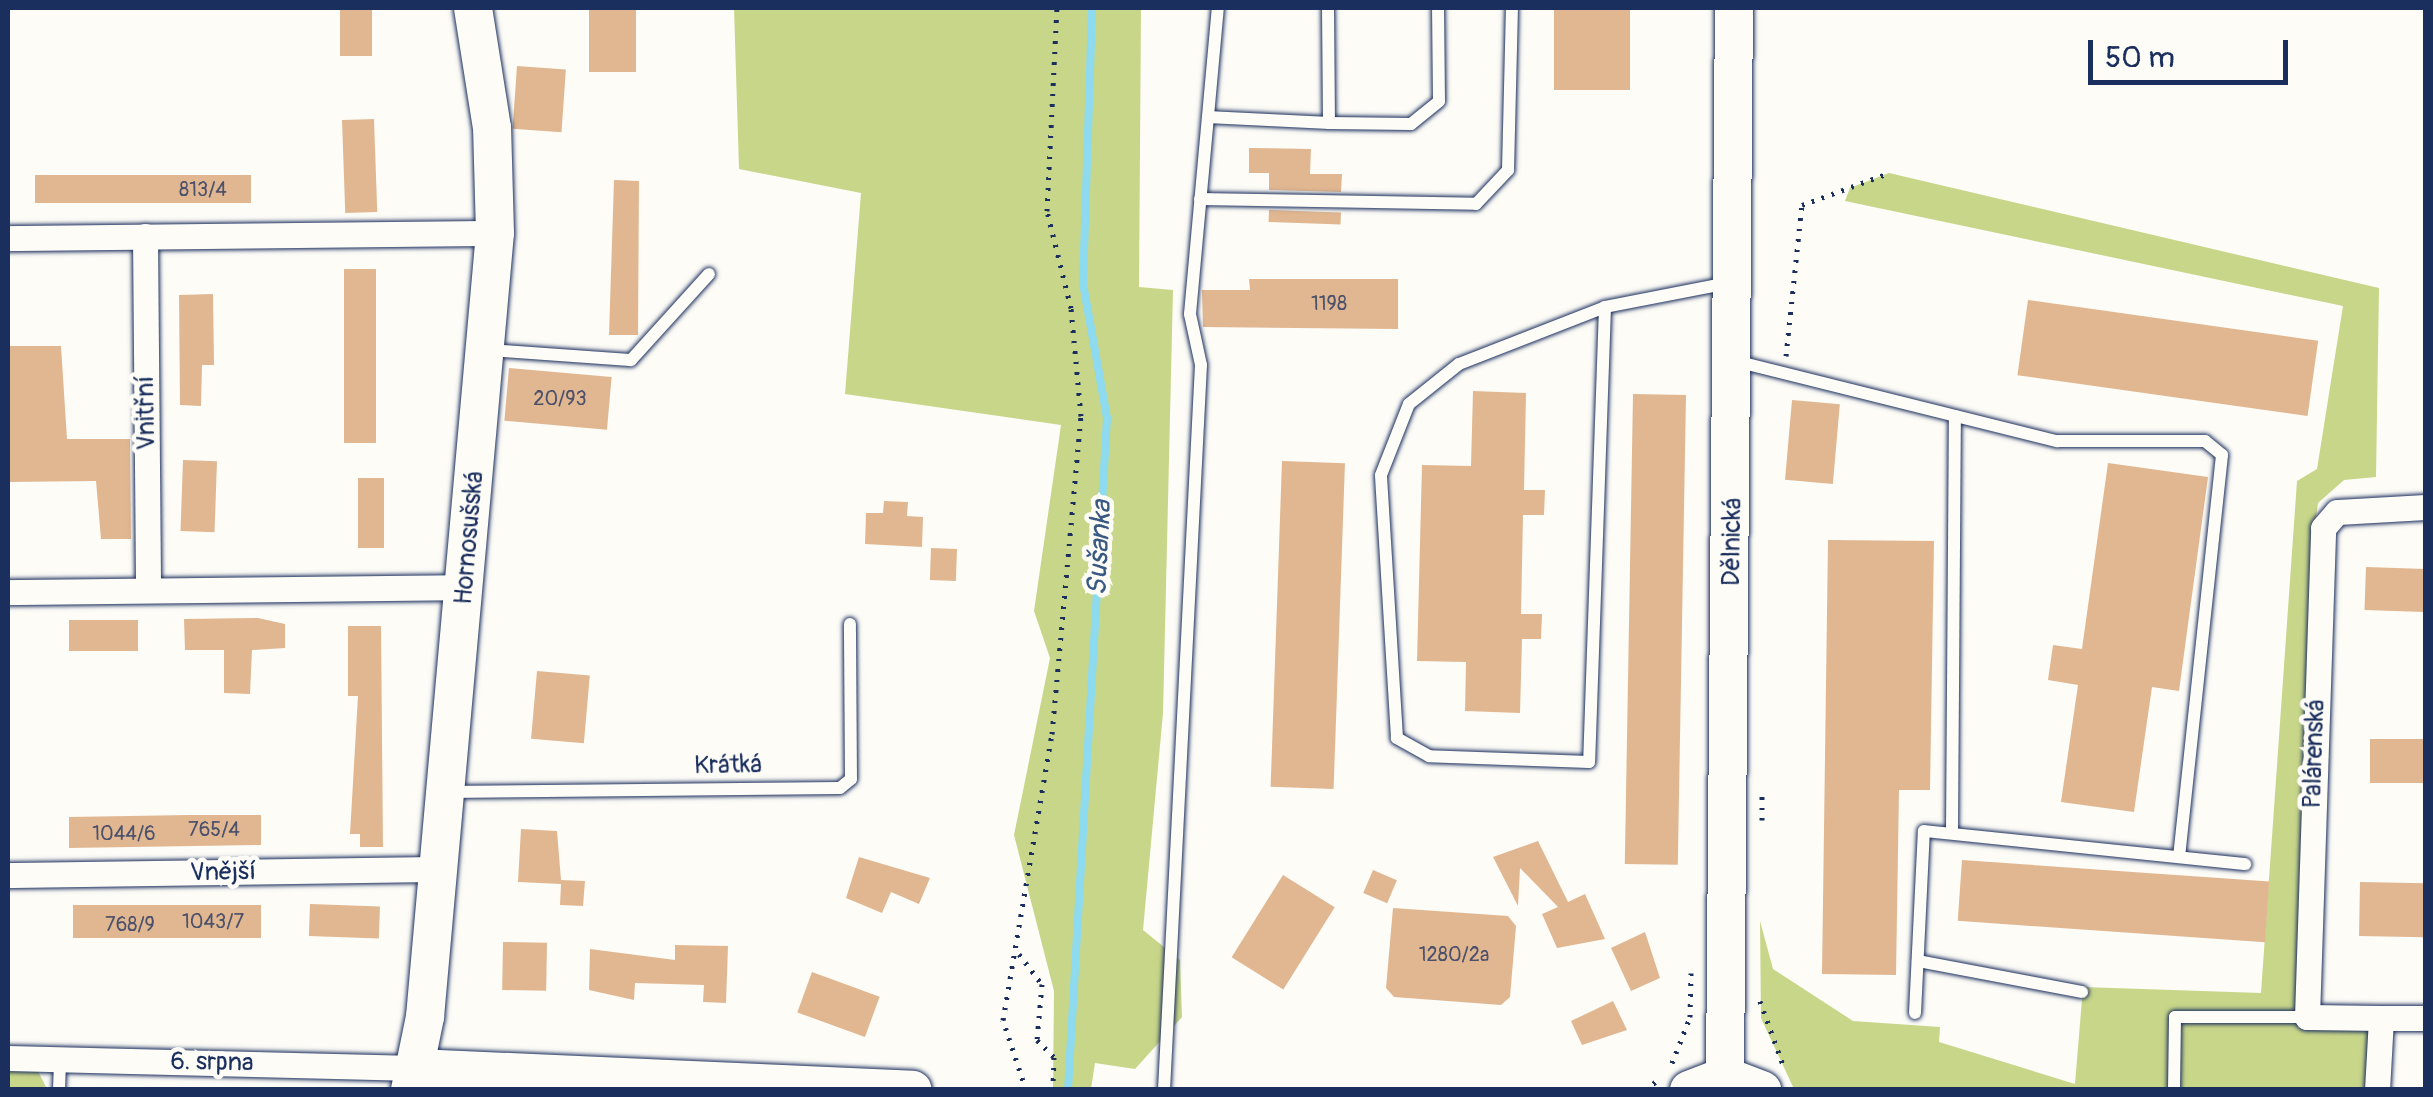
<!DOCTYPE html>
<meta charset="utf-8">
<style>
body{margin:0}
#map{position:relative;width:2433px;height:1097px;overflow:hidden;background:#fdfcf7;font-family:Pangolin,sans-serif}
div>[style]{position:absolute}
.green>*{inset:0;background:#c8d689}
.stream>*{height:8px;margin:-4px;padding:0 4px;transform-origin:4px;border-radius:4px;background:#8edaef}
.building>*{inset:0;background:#e1b791;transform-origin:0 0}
.path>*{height:5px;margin-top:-2.5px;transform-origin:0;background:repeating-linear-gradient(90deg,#1b2f5e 0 2.5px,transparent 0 10.5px)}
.roads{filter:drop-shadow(0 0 2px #1b2f5e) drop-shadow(0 0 2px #1b2f5e)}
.lane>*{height:12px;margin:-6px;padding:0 6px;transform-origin:6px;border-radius:6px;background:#fdfcf7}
.street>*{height:25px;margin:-12.5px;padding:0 12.5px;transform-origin:12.5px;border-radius:12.5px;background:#fdfcf7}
.secondary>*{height:38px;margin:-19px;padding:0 19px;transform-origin:19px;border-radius:19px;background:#fdfcf7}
span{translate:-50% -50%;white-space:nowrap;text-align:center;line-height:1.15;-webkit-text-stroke:9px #fdfcf7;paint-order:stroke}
.number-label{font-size:20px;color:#4c516b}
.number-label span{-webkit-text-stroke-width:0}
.street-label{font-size:25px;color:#1b2f5e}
.water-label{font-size:28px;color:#385a82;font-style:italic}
.frame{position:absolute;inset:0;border:10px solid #1b2f5e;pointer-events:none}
.scale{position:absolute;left:2088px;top:40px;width:200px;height:45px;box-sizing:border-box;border:5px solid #1b2f5e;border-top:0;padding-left:12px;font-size:30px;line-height:35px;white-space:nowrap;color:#1b2f5e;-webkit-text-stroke:8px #fdfcf7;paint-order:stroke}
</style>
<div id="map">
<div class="green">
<i style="clip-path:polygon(734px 8px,1141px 8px,1139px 287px,1173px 290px,1163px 713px,1143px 930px,1180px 960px,1182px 1017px,1135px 1069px,1095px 1063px,1091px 1089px,1053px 1089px,1054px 991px,1014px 835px,1050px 658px,1034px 611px,1061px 425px,845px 394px,861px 193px,739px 169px)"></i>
<i style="clip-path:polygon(1889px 173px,2379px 288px,2376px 477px,2344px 480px,2318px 503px,2311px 550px,2298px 1028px,2369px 1030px,2365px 1089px,1794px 1089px,1761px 1018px,1760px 921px,1773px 969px,1853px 1021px,1940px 1027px,1939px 1042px,2075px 1084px,2083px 987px,2261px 993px,2297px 481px,2317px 469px,2343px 306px,1845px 201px,1850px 188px)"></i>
<i style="clip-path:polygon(8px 1070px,38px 1071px,47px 1089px,8px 1090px)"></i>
</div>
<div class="stream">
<i style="left:1068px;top:1090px;width:673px;rotate:-86.68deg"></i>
<i style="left:1107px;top:418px;width:137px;rotate:-100.1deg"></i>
<i style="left:1083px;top:283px;width:275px;rotate:-88.1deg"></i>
</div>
<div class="building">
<i style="left:340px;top:8px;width:32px;height:48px"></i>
<i style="left:589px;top:8px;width:47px;height:64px"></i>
<i style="left:1554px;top:8px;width:76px;height:82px"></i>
<i style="left:517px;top:66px;width:49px;height:63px;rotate:4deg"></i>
<i style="left:374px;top:119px;width:93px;height:32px;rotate:88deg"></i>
<i style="clip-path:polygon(1249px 148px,1311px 149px,1310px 174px,1342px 174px,1341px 192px,1269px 190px,1269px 173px,1249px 173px)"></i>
<i style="left:251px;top:175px;width:28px;height:216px;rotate:90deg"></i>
<i style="clip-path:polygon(614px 180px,639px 181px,638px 335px,609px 335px)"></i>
<i style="left:1269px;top:210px;width:72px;height:12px;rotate:2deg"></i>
<i style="left:344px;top:269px;width:32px;height:174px"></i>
<i style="clip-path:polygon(1249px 279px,1398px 279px,1398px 329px,1203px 327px,1202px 290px,1250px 290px)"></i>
<i style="clip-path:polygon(213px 294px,214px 365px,202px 365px,201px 406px,180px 405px,179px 295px)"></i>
<i style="left:2028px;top:300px;width:293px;height:76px;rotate:8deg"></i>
<i style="clip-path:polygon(8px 346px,61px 346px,67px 439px,130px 439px,131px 539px,101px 539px,96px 481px,8px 482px)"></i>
<i style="left:509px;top:368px;width:103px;height:53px;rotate:5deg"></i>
<i style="clip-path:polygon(1473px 391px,1526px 393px,1524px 490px,1545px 490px,1544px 515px,1523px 515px,1521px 614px,1542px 614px,1541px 639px,1522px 639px,1520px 713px,1465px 711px,1466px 662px,1417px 661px,1422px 465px,1471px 466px)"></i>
<i style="left:1633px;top:394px;width:53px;height:470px;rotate:1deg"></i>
<i style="left:1792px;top:400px;width:48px;height:80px;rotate:5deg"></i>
<i style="left:183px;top:460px;width:34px;height:71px;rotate:2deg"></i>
<i style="left:1282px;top:461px;width:63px;height:326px;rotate:2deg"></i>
<i style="clip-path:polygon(2108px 463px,2208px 477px,2179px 691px,2152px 687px,2134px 812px,2061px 802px,2078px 685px,2048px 680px,2053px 645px,2082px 649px)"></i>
<i style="left:358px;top:478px;width:26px;height:70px"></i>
<i style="clip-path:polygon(884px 501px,908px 502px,907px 516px,923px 517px,922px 547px,865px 544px,866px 513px,883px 513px)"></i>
<i style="clip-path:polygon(1828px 540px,1934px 541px,1930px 790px,1899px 790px,1896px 975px,1822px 974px)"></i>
<i style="left:931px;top:548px;width:26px;height:32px;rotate:2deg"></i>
<i style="left:2366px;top:567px;width:60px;height:43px;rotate:2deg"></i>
<i style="clip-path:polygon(258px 618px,285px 624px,285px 648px,252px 650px,250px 694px,224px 693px,224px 650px,185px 650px,184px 619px)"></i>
<i style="left:69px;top:620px;width:69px;height:31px"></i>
<i style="clip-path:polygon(348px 626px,381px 626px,383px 847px,360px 847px,360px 834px,350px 834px,358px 696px,348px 696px)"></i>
<i style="left:537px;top:671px;width:53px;height:68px;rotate:5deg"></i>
<i style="left:2370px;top:739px;width:56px;height:44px"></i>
<i style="clip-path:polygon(189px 815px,261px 815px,261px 845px,69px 848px,69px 817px)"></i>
<i style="clip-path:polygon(521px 829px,557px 831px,561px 880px,585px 881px,583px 906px,560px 905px,561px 884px,518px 882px)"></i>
<i style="clip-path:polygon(1538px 841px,1568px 902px,1585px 894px,1605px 939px,1557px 948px,1542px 914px,1558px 907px,1520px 868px,1518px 906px,1493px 857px)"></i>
<i style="clip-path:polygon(859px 857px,930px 878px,919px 904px,891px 892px,882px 913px,846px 898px)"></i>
<i style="left:1962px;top:860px;width:308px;height:61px;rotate:4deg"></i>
<i style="left:1373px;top:870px;width:26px;height:25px;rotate:23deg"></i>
<i style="left:1283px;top:875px;width:61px;height:97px;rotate:32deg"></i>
<i style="left:2360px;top:882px;width:66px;height:54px;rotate:1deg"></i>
<i style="left:310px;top:904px;width:70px;height:32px;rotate:2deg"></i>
<i style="left:261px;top:905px;width:33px;height:188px;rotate:90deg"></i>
<i style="clip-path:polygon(1393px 908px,1508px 916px,1516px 926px,1510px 997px,1501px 1005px,1394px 997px,1386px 988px)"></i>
<i style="clip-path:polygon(1645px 932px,1660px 978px,1631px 991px,1611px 948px)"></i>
<i style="left:503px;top:942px;width:44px;height:48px;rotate:1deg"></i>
<i style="clip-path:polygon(675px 945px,728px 946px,726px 1003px,703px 1002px,704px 985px,635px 983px,634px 1000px,589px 990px,590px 949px,675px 960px)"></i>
<i style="left:812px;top:972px;width:72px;height:43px;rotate:20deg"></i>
<i style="clip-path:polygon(1613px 1001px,1627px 1030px,1582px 1045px,1571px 1021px)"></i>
</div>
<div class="path">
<i style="left:1786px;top:356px;width:152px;rotate:-84deg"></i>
<i style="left:1802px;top:205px;width:93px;rotate:-20.2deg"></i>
<i style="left:1762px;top:820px;width:29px;rotate:-90deg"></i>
<i style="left:1019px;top:954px;width:38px;rotate:53deg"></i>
<i style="left:1042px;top:984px;width:56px;rotate:95.1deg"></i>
<i style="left:1037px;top:1040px;width:24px;rotate:45deg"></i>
<i style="left:1054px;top:1057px;width:33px;rotate:92deg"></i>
<i style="left:1760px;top:1001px;width:68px;rotate:70.2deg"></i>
<i style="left:1672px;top:1063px;width:49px;rotate:-68.6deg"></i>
<i style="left:1690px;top:1017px;width:44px;rotate:-88.7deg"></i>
<i style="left:1026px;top:1090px;width:74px;rotate:-108.2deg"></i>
<i style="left:1003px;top:1020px;width:290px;rotate:-80.3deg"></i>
<i style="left:1052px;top:734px;width:319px;rotate:-84.8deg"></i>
<i style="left:1081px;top:416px;width:108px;rotate:-95.3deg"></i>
<i style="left:1071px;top:308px;width:100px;rotate:-103.9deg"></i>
<i style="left:1047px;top:211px;width:203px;rotate:-87.2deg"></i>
<i style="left:1645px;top:1090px;width:18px;rotate:-38deg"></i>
</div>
<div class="roads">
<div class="lane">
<i style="left:1328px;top:8px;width:115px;rotate:89.5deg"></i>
<i style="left:1329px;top:123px;width:82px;rotate:0.7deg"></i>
<i style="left:1411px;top:124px;width:36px;rotate:-39deg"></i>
<i style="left:1439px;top:101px;width:93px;rotate:-90.6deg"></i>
<i style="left:1208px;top:117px;width:121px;rotate:2.8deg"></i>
<i style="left:1200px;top:199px;width:276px;rotate:1deg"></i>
<i style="left:1476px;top:204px;width:47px;rotate:-46.7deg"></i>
<i style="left:1508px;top:170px;width:162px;rotate:-88.6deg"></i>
<i style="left:1605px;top:307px;width:455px;rotate:92deg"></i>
<i style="left:1589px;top:762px;width:160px;rotate:-177.9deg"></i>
<i style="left:1429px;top:756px;width:37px;rotate:-151deg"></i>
<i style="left:1397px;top:738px;width:263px;rotate:-93.5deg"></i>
<i style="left:1381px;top:475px;width:76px;rotate:-68.5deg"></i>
<i style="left:1409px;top:404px;width:64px;rotate:-38.7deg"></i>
<i style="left:1459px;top:364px;width:157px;rotate:-21.3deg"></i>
<i style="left:1605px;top:307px;width:125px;rotate:-11deg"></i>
<i style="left:488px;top:350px;width:143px;rotate:4deg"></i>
<i style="left:631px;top:360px;width:116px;rotate:-47.8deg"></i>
<i style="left:1735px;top:361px;width:332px;rotate:14deg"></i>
<i style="left:2057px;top:441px;width:148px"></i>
<i style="left:2205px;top:441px;width:22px;rotate:39deg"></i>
<i style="left:2222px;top:455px;width:403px;rotate:96.1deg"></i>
<i style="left:447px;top:792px;width:393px;rotate:-0.6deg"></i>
<i style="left:840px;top:788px;width:14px;rotate:-39deg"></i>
<i style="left:851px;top:779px;width:155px;rotate:-90.4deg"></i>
<i style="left:1952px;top:832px;width:416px;rotate:-89.6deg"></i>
<i style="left:1918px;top:961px;width:167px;rotate:10.7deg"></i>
<i style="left:1915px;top:1013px;width:182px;rotate:-87.2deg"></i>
<i style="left:1924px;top:831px;width:323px;rotate:5.9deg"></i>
<i style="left:59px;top:1090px;width:30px;rotate:-88deg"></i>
<i style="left:1164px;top:1090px;width:726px;rotate:-87.08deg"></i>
<i style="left:1201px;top:365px;width:52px;rotate:-102.2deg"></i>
<i style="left:1190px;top:314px;width:307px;rotate:-84.8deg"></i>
<i style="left:2174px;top:1090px;width:73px;rotate:-89.2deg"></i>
<i style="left:2175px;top:1017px;width:132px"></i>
</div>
<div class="street">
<i style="left:145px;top:236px;width:354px;rotate:89.5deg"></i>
<i style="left:8px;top:238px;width:487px;rotate:-0.6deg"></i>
<i style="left:8px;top:592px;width:458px;rotate:-0.6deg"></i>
<i style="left:8px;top:875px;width:431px;rotate:-0.8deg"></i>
<i style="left:2381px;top:1018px;width:74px;rotate:-179.2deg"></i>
<i style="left:2307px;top:1017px;width:489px;rotate:-88.1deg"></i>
<i style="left:2323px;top:528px;width:21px;rotate:-49deg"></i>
<i style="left:2337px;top:512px;width:89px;rotate:-3.2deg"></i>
<i style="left:8px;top:1058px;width:408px;rotate:1.4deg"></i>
<i style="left:2377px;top:1090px;width:72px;rotate:-86.8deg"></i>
<i style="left:2381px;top:1018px;width:45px"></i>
</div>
<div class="secondary">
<i style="left:416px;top:1068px;width:497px;rotate:2.5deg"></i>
<i style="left:1725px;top:1076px;width:1068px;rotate:-89.52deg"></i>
<i style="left:410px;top:1090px;width:75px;rotate:-78.4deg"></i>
<i style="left:425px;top:1017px;width:787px;rotate:-84.9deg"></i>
<i style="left:495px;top:233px;width:105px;rotate:-91.6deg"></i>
<i style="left:492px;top:128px;width:121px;rotate:-99deg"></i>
<i style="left:1689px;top:1090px;width:39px;rotate:-21deg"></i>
<i style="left:1725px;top:1076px;width:40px;rotate:21deg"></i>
</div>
</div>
<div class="number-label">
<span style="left:203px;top:189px">813/4</span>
<span style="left:1329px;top:303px">1198</span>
<span style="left:560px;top:398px">20/93</span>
<span style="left:214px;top:829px">765/4</span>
<span style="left:124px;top:833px">1044/6</span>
<span style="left:213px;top:921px">1043/7</span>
<span style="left:130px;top:924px">768/9</span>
<span style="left:1454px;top:954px">1280/2a</span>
</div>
<div class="street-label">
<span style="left:147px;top:413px;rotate:-91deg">Vnitřní</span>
<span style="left:470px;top:538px;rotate:-85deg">Hornosušská</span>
<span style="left:1733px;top:542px;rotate:-89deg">Dělnická</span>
<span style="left:2315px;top:754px;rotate:-88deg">Palárenská</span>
<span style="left:728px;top:766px;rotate:-1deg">Krátká</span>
<span style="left:223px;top:873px;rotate:-1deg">Vnější</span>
<span style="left:212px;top:1063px;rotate:1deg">6. srpna</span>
</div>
<div class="water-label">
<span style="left:1100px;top:548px;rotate:-87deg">Sušanka</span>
</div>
<div class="frame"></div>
<div class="scale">50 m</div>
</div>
